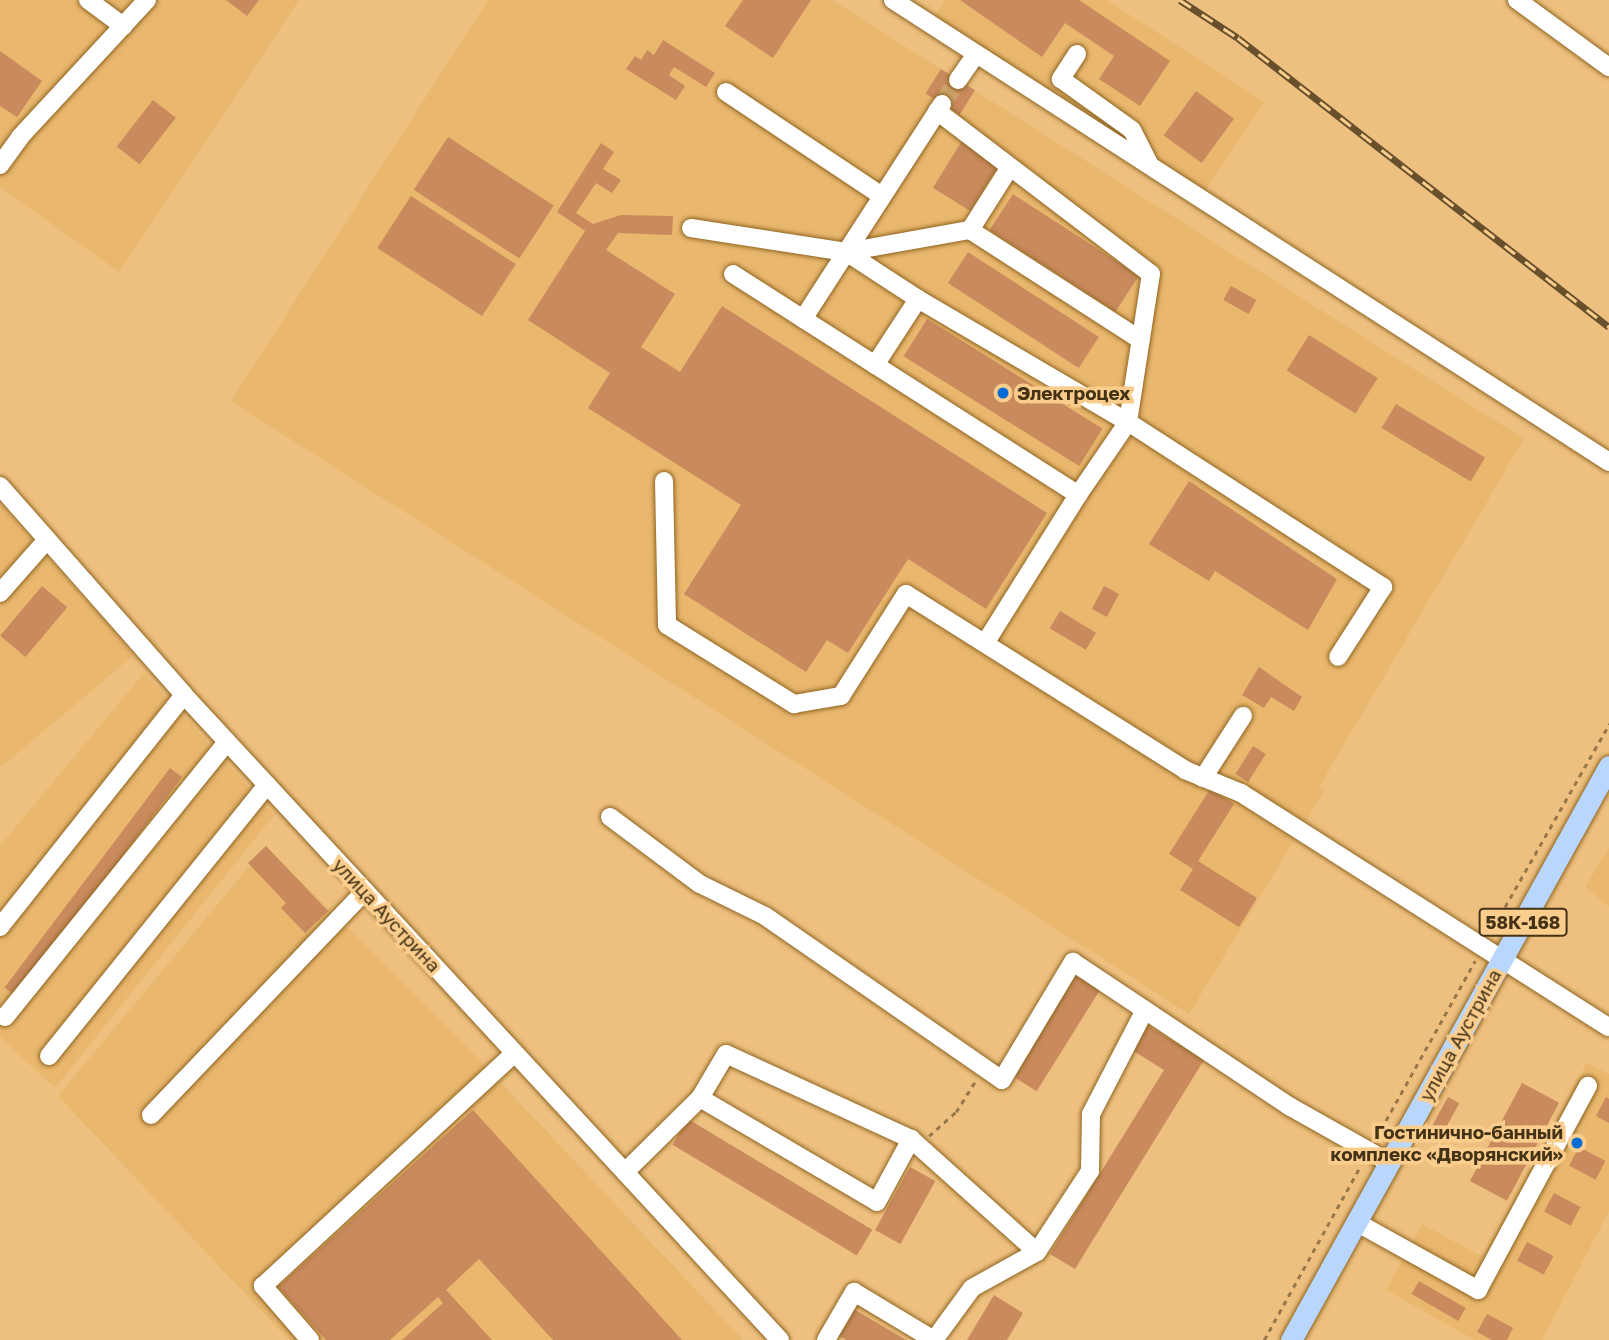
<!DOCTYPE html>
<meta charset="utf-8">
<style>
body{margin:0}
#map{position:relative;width:1609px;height:1340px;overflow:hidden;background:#eec07f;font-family:"Golos Text",sans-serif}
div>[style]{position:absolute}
.built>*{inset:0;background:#e9b76e}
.building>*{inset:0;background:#c98a5e;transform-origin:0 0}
.minor-tunnel>*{height:18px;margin-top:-9px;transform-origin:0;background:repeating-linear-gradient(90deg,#cca46a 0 18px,transparent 0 27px)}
.path>*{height:2.5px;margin-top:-1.25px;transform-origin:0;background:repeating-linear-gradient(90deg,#98784a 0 5px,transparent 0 10px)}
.roads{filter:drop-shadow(0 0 2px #8f6522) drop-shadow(0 0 2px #8f6522)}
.minor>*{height:18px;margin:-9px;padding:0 9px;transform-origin:9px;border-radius:9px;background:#fff}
.major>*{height:21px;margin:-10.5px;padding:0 10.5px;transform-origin:10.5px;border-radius:10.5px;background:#b9d6fd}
.rail>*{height:7px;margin-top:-3.5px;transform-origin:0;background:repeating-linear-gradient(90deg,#fbcd8c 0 13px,#68502d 0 26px);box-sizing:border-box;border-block:2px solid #68502d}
.dots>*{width:19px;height:19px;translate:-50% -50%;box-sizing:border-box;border:4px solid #fbcd8c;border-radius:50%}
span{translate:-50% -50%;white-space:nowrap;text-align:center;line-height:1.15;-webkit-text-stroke:7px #fbcd8c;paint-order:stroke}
.shield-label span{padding:2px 5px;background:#fbcd8c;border:2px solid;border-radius:5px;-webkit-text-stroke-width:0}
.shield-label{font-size:18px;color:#443217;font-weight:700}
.poi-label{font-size:19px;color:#443217;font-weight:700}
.left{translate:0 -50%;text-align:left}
.right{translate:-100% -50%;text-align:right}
.street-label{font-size:19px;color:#443217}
</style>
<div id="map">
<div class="built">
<i style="clip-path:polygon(0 0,299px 0,119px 272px,0 187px)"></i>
<i style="clip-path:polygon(488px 0,832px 0,1524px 439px,1319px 787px,1324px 791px,1189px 1014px,231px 401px)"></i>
<i style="clip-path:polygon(945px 0,1107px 0,1264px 102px,1204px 192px,934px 17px)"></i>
<i style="clip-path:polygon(0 504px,134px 655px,0 768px)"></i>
<i style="clip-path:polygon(144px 673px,274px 815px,55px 1088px,0 1037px,0 846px)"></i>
<i style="clip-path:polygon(266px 846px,470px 1050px,743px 1340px,289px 1340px,58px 1096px)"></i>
<i style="clip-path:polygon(1609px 848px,1609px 907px,1585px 887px)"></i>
<i style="clip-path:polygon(1587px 1063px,1609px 1074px,1609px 1211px,1542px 1340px,1475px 1340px,1386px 1290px,1422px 1224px,1483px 1257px)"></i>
</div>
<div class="building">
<i style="clip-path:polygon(226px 0,259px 0,247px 16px)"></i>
<i style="clip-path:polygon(743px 0,811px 0,773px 58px,725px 26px)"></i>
<i style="clip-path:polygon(960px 0,1079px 0,1170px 61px,1140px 106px,1099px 79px,1114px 56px,1065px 23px,1042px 57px)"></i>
<i style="clip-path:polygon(663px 40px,715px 73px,706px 87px,674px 67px,669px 75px,685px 86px,676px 100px,626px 69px,635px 56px,641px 60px,647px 50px,654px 55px)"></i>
<i style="clip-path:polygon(0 51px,42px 81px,17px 117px,0 106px)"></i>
<i style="left:941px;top:69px;width:40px;height:29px;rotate:32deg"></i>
<i style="left:1196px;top:91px;width:47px;height:55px;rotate:36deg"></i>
<i style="left:153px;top:100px;width:29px;height:59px;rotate:38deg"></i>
<i style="left:448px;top:137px;width:126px;height:63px;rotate:33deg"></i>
<i style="left:962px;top:141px;width:44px;height:55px;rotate:32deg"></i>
<i style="clip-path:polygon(601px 143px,614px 152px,603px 169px,621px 180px,612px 193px,596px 183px,576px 213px,593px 224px,621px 215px,673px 216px,672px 235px,618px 233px,606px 250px,675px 294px,641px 347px,680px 372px,722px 306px,1047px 513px,986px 609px,908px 559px,848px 653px,827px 640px,806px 672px,684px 594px,741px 505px,588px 408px,610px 373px,528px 320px,585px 231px,557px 212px)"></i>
<i style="left:1013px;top:194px;width:150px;height:43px;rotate:33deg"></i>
<i style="left:411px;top:196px;width:125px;height:62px;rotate:33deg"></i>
<i style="left:968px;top:252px;width:156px;height:37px;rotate:33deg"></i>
<i style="left:1231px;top:286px;width:29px;height:16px;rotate:29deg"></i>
<i style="left:927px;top:319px;width:207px;height:44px;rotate:32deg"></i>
<i style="left:1309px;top:335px;width:81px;height:42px;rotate:32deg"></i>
<i style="left:1396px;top:404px;width:104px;height:28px;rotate:31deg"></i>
<i style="clip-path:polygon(1189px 481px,1337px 579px,1308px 630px,1215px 571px,1209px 581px,1149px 544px)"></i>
<i style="left:42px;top:586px;width:33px;height:65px;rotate:40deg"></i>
<i style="left:1104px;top:586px;width:17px;height:26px;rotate:28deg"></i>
<i style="left:1060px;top:611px;width:42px;height:20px;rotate:31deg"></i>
<i style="clip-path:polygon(1259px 667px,1302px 697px,1294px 711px,1271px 697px,1264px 708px,1242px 695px)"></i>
<i style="left:1253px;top:746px;width:15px;height:33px;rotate:32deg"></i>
<i style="left:170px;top:768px;width:15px;height:275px;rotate:37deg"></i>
<i style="clip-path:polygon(1210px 789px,1234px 804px,1198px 861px,1257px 898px,1239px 927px,1180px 890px,1193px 869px,1169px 854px)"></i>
<i style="clip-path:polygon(266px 846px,328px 911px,305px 933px,281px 908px,286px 903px,248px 863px)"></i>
<i style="left:1074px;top:973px;width:31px;height:120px;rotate:32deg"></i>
<i style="clip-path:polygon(1147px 1025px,1204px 1060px,1075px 1269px,1050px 1254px,1164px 1070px,1132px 1050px)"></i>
<i style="left:1522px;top:1083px;width:42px;height:111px;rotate:28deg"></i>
<i style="left:1448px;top:1097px;width:13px;height:32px;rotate:29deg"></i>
<i style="clip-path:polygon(1606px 1097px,1609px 1099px,1609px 1123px,1596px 1116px)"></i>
<i style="clip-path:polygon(473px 1110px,682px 1340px,553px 1340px,479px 1259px,446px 1290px,492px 1340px,402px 1340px,443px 1303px,438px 1297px,390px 1340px,326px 1340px,278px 1287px)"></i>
<i style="left:688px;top:1119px;width:215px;height:30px;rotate:31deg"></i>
<i style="left:1579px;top:1147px;width:30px;height:21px;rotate:28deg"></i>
<i style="left:910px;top:1167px;width:29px;height:72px;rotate:29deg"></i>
<i style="left:1554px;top:1193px;width:30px;height:21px;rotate:28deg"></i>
<i style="left:1527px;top:1242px;width:30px;height:21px;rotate:28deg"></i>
<i style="left:1419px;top:1281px;width:54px;height:15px;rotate:30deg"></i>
<i style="clip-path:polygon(994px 1295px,1023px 1313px,1007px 1340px,967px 1340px)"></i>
<i style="clip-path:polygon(852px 1308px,906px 1340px,846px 1340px,836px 1334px)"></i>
<i style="clip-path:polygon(1487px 1314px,1513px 1328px,1507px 1340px,1492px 1340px,1477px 1332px)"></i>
</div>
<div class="minor-tunnel">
<i style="left:942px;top:104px;width:29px;rotate:-56deg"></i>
</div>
<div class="path">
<i style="left:1490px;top:933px;width:241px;rotate:-60.3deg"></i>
<i style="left:929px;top:1136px;width:36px;rotate:-42deg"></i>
<i style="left:956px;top:1112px;width:38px;rotate:-58deg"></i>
<i style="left:1376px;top:1138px;width:203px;rotate:-60.8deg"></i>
<i style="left:1264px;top:1340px;width:200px;rotate:-61deg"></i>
</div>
<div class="roads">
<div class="minor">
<i style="left:88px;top:0;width:44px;rotate:36.6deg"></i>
<i style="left:893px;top:0;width:852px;rotate:32.83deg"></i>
<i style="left:1517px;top:0;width:114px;rotate:36.1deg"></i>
<i style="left:1077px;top:54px;width:30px;rotate:123deg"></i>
<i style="left:1061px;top:79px;width:87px;rotate:35.7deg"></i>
<i style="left:1132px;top:130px;width:39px;rotate:63deg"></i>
<i style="left:958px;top:80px;width:32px;rotate:-55deg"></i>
<i style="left:726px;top:92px;width:187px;rotate:33.7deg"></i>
<i style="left:0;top:165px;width:34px;rotate:-54deg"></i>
<i style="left:20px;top:137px;width:187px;rotate:-47.2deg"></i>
<i style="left:1010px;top:167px;width:75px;rotate:122.4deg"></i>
<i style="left:970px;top:230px;width:203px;rotate:32.8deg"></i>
<i style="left:691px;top:228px;width:157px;rotate:8.8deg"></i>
<i style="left:846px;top:252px;width:86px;rotate:33.1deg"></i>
<i style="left:846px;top:252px;width:126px;rotate:-10.1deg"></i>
<i style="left:733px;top:274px;width:410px;rotate:32.6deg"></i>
<i style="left:1078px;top:495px;width:175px;rotate:122.1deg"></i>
<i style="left:803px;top:319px;width:256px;rotate:-57.1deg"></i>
<i style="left:875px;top:365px;width:79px;rotate:-56.9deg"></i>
<i style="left:918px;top:299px;width:243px;rotate:30.4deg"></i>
<i style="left:1128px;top:422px;width:150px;rotate:-81.2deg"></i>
<i style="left:1151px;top:274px;width:269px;rotate:-142.7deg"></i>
<i style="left:664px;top:481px;width:144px;rotate:88.8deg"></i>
<i style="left:667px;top:625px;width:150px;rotate:31.9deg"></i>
<i style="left:794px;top:704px;width:48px;rotate:-9.7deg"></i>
<i style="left:841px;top:696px;width:121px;rotate:-57.5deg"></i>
<i style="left:906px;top:594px;width:330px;rotate:32.2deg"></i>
<i style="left:1185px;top:770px;width:61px;rotate:22.3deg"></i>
<i style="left:1241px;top:793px;width:436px;rotate:32.5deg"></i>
<i style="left:0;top:486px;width:278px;rotate:48.6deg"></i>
<i style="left:184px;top:695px;width:878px;rotate:47.26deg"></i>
<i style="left:1078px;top:495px;width:88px;rotate:-55.6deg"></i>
<i style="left:1128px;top:422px;width:304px;rotate:32.9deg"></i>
<i style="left:1383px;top:587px;width:83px;rotate:122.7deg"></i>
<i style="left:0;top:593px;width:68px;rotate:-48.6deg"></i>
<i style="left:1203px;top:778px;width:74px;rotate:-57.2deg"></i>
<i style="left:610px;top:817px;width:112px;rotate:36.7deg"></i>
<i style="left:700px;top:884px;width:72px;rotate:26.2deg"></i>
<i style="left:765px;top:916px;width:288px;rotate:34.7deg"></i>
<i style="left:1002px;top:1080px;width:138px;rotate:-59deg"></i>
<i style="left:1073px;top:962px;width:260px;rotate:33.7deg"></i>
<i style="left:1289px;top:1106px;width:116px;rotate:29.4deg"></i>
<i style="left:0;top:927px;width:296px;rotate:-51.6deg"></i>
<i style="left:5px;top:1017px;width:353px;rotate:-51.1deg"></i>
<i style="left:49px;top:1056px;width:348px;rotate:-51.2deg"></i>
<i style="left:700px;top:1098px;width:205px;rotate:30.4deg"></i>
<i style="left:877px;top:1202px;width:72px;rotate:-61.6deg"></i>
<i style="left:151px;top:1115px;width:310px;rotate:-46.3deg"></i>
<i style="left:625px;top:1172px;width:105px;rotate:-44.6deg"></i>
<i style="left:700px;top:1098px;width:51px;rotate:-59.4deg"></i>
<i style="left:726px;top:1054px;width:204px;rotate:24.7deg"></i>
<i style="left:911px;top:1139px;width:169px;rotate:41.9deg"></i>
<i style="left:1356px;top:1222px;width:140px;rotate:29.1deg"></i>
<i style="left:1478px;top:1290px;width:232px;rotate:-61.7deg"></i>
<i style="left:310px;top:1340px;width:72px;rotate:-131deg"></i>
<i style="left:263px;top:1286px;width:343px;rotate:-42.8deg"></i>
<i style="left:826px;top:1340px;width:56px;rotate:-59.7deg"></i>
<i style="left:854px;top:1292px;width:93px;rotate:31deg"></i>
<i style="left:934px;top:1340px;width:64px;rotate:-53.8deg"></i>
<i style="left:972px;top:1288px;width:74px;rotate:-29deg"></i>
<i style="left:1037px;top:1252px;width:97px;rotate:-56.8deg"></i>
<i style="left:1090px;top:1171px;width:57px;rotate:-89deg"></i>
<i style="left:1091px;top:1114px;width:117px;rotate:-62.6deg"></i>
</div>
<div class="major">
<i style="left:1291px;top:1340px;width:656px;rotate:-61.01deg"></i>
</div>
</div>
<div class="rail">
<i style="left:1180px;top:0;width:69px;rotate:33.2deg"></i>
<i style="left:1238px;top:38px;width:470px;rotate:37.9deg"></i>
</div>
<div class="dots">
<i style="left:1003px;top:393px;background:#046cd4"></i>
<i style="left:1577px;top:1143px;background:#046cd4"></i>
</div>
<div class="shield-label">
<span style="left:1523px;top:922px">58К-168</span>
</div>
<div class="poi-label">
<span class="left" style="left:1017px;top:393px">Электроцех</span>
<span class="right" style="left:1563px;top:1143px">Гостинично-банный<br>комплекс «Дворянский»</span>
</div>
<div class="street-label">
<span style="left:387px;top:915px;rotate:47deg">улица Аустрина</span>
<span style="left:1460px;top:1035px;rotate:-61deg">улица Аустрина</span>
</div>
</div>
